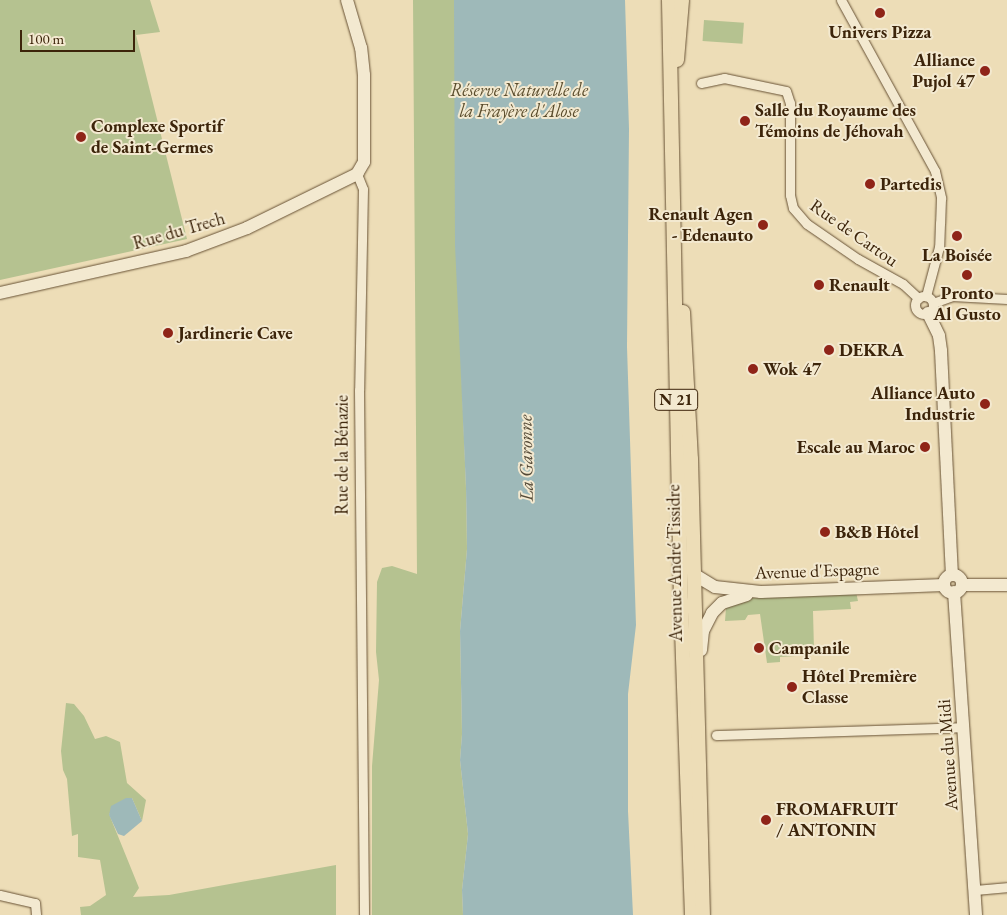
<!DOCTYPE html>
<meta charset="utf-8">
<style>
body{margin:0}
#map{position:relative;width:1007px;height:915px;overflow:hidden;background:#edddb7;font-family:"EB Garamond",serif}
div>[style]{position:absolute}
.green>*{inset:0;background:#b5c290;transform-origin:0 0}
.water>*{inset:0;background:#9eb9b9}
.roads{filter:drop-shadow(0 0 1px #685235) drop-shadow(0 0 1px #685235)}
.street>*{height:9px;margin:-4.5px;padding:0 4.5px;transform-origin:4.5px;border-radius:4.5px;background:#f3e9d0}
.street>.ring{margin:-4.5px;padding:0;box-sizing:content-box;background:none;border:9px solid #f3e9d0;border-radius:50%}
.secondary>*{height:12px;margin:-6px;padding:0 6px;transform-origin:6px;border-radius:6px;background:#f3e9d0}
.secondary>.ring{margin:-6px;padding:0;box-sizing:content-box;background:none;border:12px solid #f3e9d0;border-radius:50%}
.primary>*{height:14px;margin:-7px;padding:0 7px;transform-origin:7px;border-radius:7px;background:#edddb7}
.dots>*{width:14px;height:14px;translate:-50% -50%;box-sizing:border-box;border:2px solid #f3e9d0;border-radius:50%}
span{translate:-50% -50%;white-space:nowrap;text-align:center;line-height:1.15;-webkit-text-stroke:4px #f3e9d0;paint-order:stroke}
.shield-label span{padding:1px 4px;background:#f3e9d0;border:1px solid;border-radius:4px;-webkit-text-stroke-width:0}
.shield-label{font-size:16px;color:#3c240a;font-weight:700}
.poi-label{font-size:18px;color:#3c240a;font-weight:700}
.right{translate:-100% -50%;text-align:right}
.left{translate:0 -50%;text-align:left}
.park-label{font-size:18px;color:#5a4c2c;font-style:italic}
.street-label{font-size:18px;color:#3c240a}
.water-label{font-size:19px;color:#544936;font-style:italic}
.scale{position:absolute;left:20px;top:30px;width:115px;height:22px;box-sizing:border-box;border:2px solid #3c240a;border-top:0;padding-left:6px;font-size:15px;line-height:18px;white-space:nowrap;color:#3c240a;-webkit-text-stroke:4px #f3e9d0;paint-order:stroke}
</style>
<div id="map">
<div class="green">
<i style="clip-path:polygon(0 0,150px 0,160px 32px,136px 35px,187px 239px,0 280px)"></i>
<i style="clip-path:polygon(413px 0,617px 0,455px 208px,466px 488px,467px 549px,460px 631px,462px 734px,460px 760px,468px 834px,462px 890px,463px 915px,372px 915px,372px 766px,379px 680px,376px 652px,377px 582px,382px 568px,392px 566px,417px 574px)"></i>
<i style="left:704px;top:20px;width:40px;height:21px;rotate:4deg"></i>
<i style="clip-path:polygon(856px 592px,858px 601px,850px 602px,851px 609px,813px 611px,814px 650px,812px 655px,780px 657px,780px 662px,767px 663px,760px 614px,748px 615px,745px 620px,725px 621px,726px 608px,735px 601px,757px 597px)"></i>
<i style="clip-path:polygon(66px 703px,74px 704px,84px 716px,95px 739px,106px 736px,120px 742px,127px 783px,146px 800px,142px 821px,132px 798px,109px 814px,139px 888px,133px 897px,169px 895px,336px 865px,336px 915px,81px 915px,80px 907px,90px 906px,106px 895px,100px 860px,78px 857px,78px 834px,72px 836px,67px 779px,63px 770px,61px 751px)"></i>
</div>
<div class="water">
<i style="clip-path:polygon(454px 0,625px 0,629px 129px,627px 347px,636px 625px,628px 694px,628px 811px,633px 915px,463px 915px,462px 890px,468px 834px,460px 760px,462px 734px,460px 631px,467px 549px,466px 488px,455px 245px)"></i>
<i style="clip-path:polygon(126px 798px,132px 798px,142px 821px,124px 836px,118px 834px,109px 815px,111px 806px)"></i>
</div>
<div class="roads">
<div class="street">
<i style="left:841px;top:0;width:195px;rotate:61.2deg"></i>
<i style="left:935px;top:171px;width:28px;rotate:77deg"></i>
<i style="left:941px;top:198px;width:25px;rotate:92deg"></i>
<i style="left:940px;top:223px;width:24px;rotate:92deg"></i>
<i style="left:939px;top:247px;width:51px;rotate:104.9deg"></i>
<i style="left:701px;top:83px;width:24px;rotate:-12deg"></i>
<i style="left:724px;top:78px;width:63px;rotate:11.8deg"></i>
<i style="left:786px;top:91px;width:13px;rotate:72deg"></i>
<i style="left:790px;top:103px;width:92px;rotate:90deg"></i>
<i style="left:790px;top:195px;width:13px;rotate:77deg"></i>
<i style="left:793px;top:208px;width:21px;rotate:49deg"></i>
<i style="left:807px;top:224px;width:62px;rotate:34.5deg"></i>
<i style="left:858px;top:259px;width:51px;rotate:29.1deg"></i>
<i style="left:903px;top:284px;width:21px;rotate:43deg"></i>
<i style="left:357px;top:174px;width:16px;rotate:68deg"></i>
<i style="left:363px;top:189px;width:201px;rotate:91.1deg"></i>
<i style="left:359px;top:390px;width:525px;rotate:89.45deg"></i>
<i class="ring" style="left:915px;top:296px;width:9px;height:9px"></i>
<i style="left:933px;top:303px;width:20px;rotate:-20deg"></i>
<i style="left:952px;top:296px;width:55px;rotate:3.1deg"></i>
<i style="left:716px;top:735px;width:248px;rotate:-1.8deg"></i>
<i style="left:974px;top:890px;width:33px;rotate:-5deg"></i>
<i style="left:0;top:895px;width:36px;rotate:13deg"></i>
<i style="left:35px;top:903px;width:12px;rotate:85deg"></i>
</div>
<div class="secondary">
<i style="left:0;top:293px;width:191px;rotate:-12.7deg"></i>
<i style="left:186px;top:251px;width:65px;rotate:-20.7deg"></i>
<i style="left:247px;top:228px;width:123px;rotate:-26.1deg"></i>
<i style="left:357px;top:174px;width:14px;rotate:-60deg"></i>
<i style="left:364px;top:162px;width:87px;rotate:-90deg"></i>
<i style="left:364px;top:75px;width:27px;rotate:-96deg"></i>
<i style="left:361px;top:48px;width:50px;rotate:-106.3deg"></i>
<i style="left:928px;top:313px;width:25px;rotate:64deg"></i>
<i style="left:939px;top:336px;width:15px;rotate:82deg"></i>
<i style="left:941px;top:351px;width:224px;rotate:87.2deg"></i>
<i style="left:695px;top:575px;width:23px;rotate:31deg"></i>
<i style="left:715px;top:587px;width:46px;rotate:6.2deg"></i>
<i style="left:761px;top:592px;width:183px;rotate:-2.2deg"></i>
<i class="ring" style="left:944px;top:575px;width:6px;height:6px"></i>
<i style="left:962px;top:585px;width:45px"></i>
<i style="left:954px;top:592px;width:324px;rotate:86.1deg"></i>
<i style="left:701px;top:650px;width:19px;rotate:-84deg"></i>
<i style="left:703px;top:631px;width:20px;rotate:-63deg"></i>
<i style="left:712px;top:613px;width:14px;rotate:-45deg"></i>
<i style="left:722px;top:603px;width:26px;rotate:-18deg"></i>
</div>
<div class="primary">
<i style="left:669px;top:0;width:601px;rotate:88.86deg"></i>
<i style="left:681px;top:601px;width:314px;rotate:88deg"></i>
<i style="left:677px;top:60px;width:60px;rotate:-85.2deg"></i>
<i style="left:683px;top:312px;width:147px;rotate:86.9deg"></i>
<i style="left:691px;top:459px;width:456px;rotate:88.5deg"></i>
</div>
</div>
<div class="dots">
<i style="left:880px;top:13px;background:#8f2418"></i>
<i style="left:985px;top:71px;background:#8f2418"></i>
<i style="left:745px;top:121px;background:#8f2418"></i>
<i style="left:81px;top:137px;background:#8f2418"></i>
<i style="left:870px;top:184px;background:#8f2418"></i>
<i style="left:763px;top:225px;background:#8f2418"></i>
<i style="left:957px;top:236px;background:#8f2418"></i>
<i style="left:967px;top:275px;background:#8f2418"></i>
<i style="left:819px;top:285px;background:#8f2418"></i>
<i style="left:168px;top:333px;background:#8f2418"></i>
<i style="left:829px;top:350px;background:#8f2418"></i>
<i style="left:753px;top:369px;background:#8f2418"></i>
<i style="left:985px;top:404px;background:#8f2418"></i>
<i style="left:925px;top:447px;background:#8f2418"></i>
<i style="left:825px;top:532px;background:#8f2418"></i>
<i style="left:759px;top:648px;background:#8f2418"></i>
<i style="left:792px;top:687px;background:#8f2418"></i>
<i style="left:766px;top:820px;background:#8f2418"></i>
</div>
<div class="shield-label">
<span style="left:676px;top:400px">N 21</span>
</div>
<div class="poi-label">
<span style="left:880px;top:32px">Univers Pizza</span>
<span class="right" style="left:975px;top:71px">Alliance<br>Pujol 47</span>
<span class="left" style="left:755px;top:121px">Salle du Royaume des<br>Témoins de Jéhovah</span>
<span class="left" style="left:91px;top:137px">Complexe Sportif<br>de Saint-Germes</span>
<span class="left" style="left:880px;top:184px">Partedis</span>
<span class="right" style="left:753px;top:225px">Renault Agen<br>- Edenauto</span>
<span style="left:957px;top:255px">La Boisée</span>
<span class="left" style="left:829px;top:285px">Renault</span>
<span style="left:967px;top:304px">Pronto<br>Al Gusto</span>
<span class="left" style="left:178px;top:333px">Jardinerie Cave</span>
<span class="left" style="left:839px;top:350px">DEKRA</span>
<span class="left" style="left:763px;top:369px">Wok 47</span>
<span class="right" style="left:975px;top:404px">Alliance Auto<br>Industrie</span>
<span class="right" style="left:915px;top:447px">Escale au Maroc</span>
<span class="left" style="left:835px;top:532px">B&amp;B Hôtel</span>
<span class="left" style="left:769px;top:648px">Campanile</span>
<span class="left" style="left:802px;top:687px">Hôtel Première<br>Classe</span>
<span class="left" style="left:776px;top:820px">FROMAFRUIT<br>/ ANTONIN</span>
</div>
<div class="park-label">
<span style="left:519px;top:101px">Réserve Naturelle de<br>la Frayère d'Alose</span>
</div>
<div class="street-label">
<span style="left:179px;top:231px;rotate:-16deg">Rue du Trech</span>
<span style="left:854px;top:233px;rotate:35deg">Rue de Cartou</span>
<span style="left:342px;top:455px;rotate:-90deg">Rue de la Bénazie</span>
<span style="left:675px;top:563px;rotate:-91deg">Avenue André Tissidre</span>
<span style="left:817px;top:571px;rotate:-2deg">Avenue d'Espagne</span>
<span style="left:948px;top:755px;rotate:-94deg">Avenue du Midi</span>
</div>
<div class="water-label">
<span style="left:526px;top:458px;rotate:-91deg">La Garonne</span>
</div>
<div class="scale">100 m</div>
</div>
